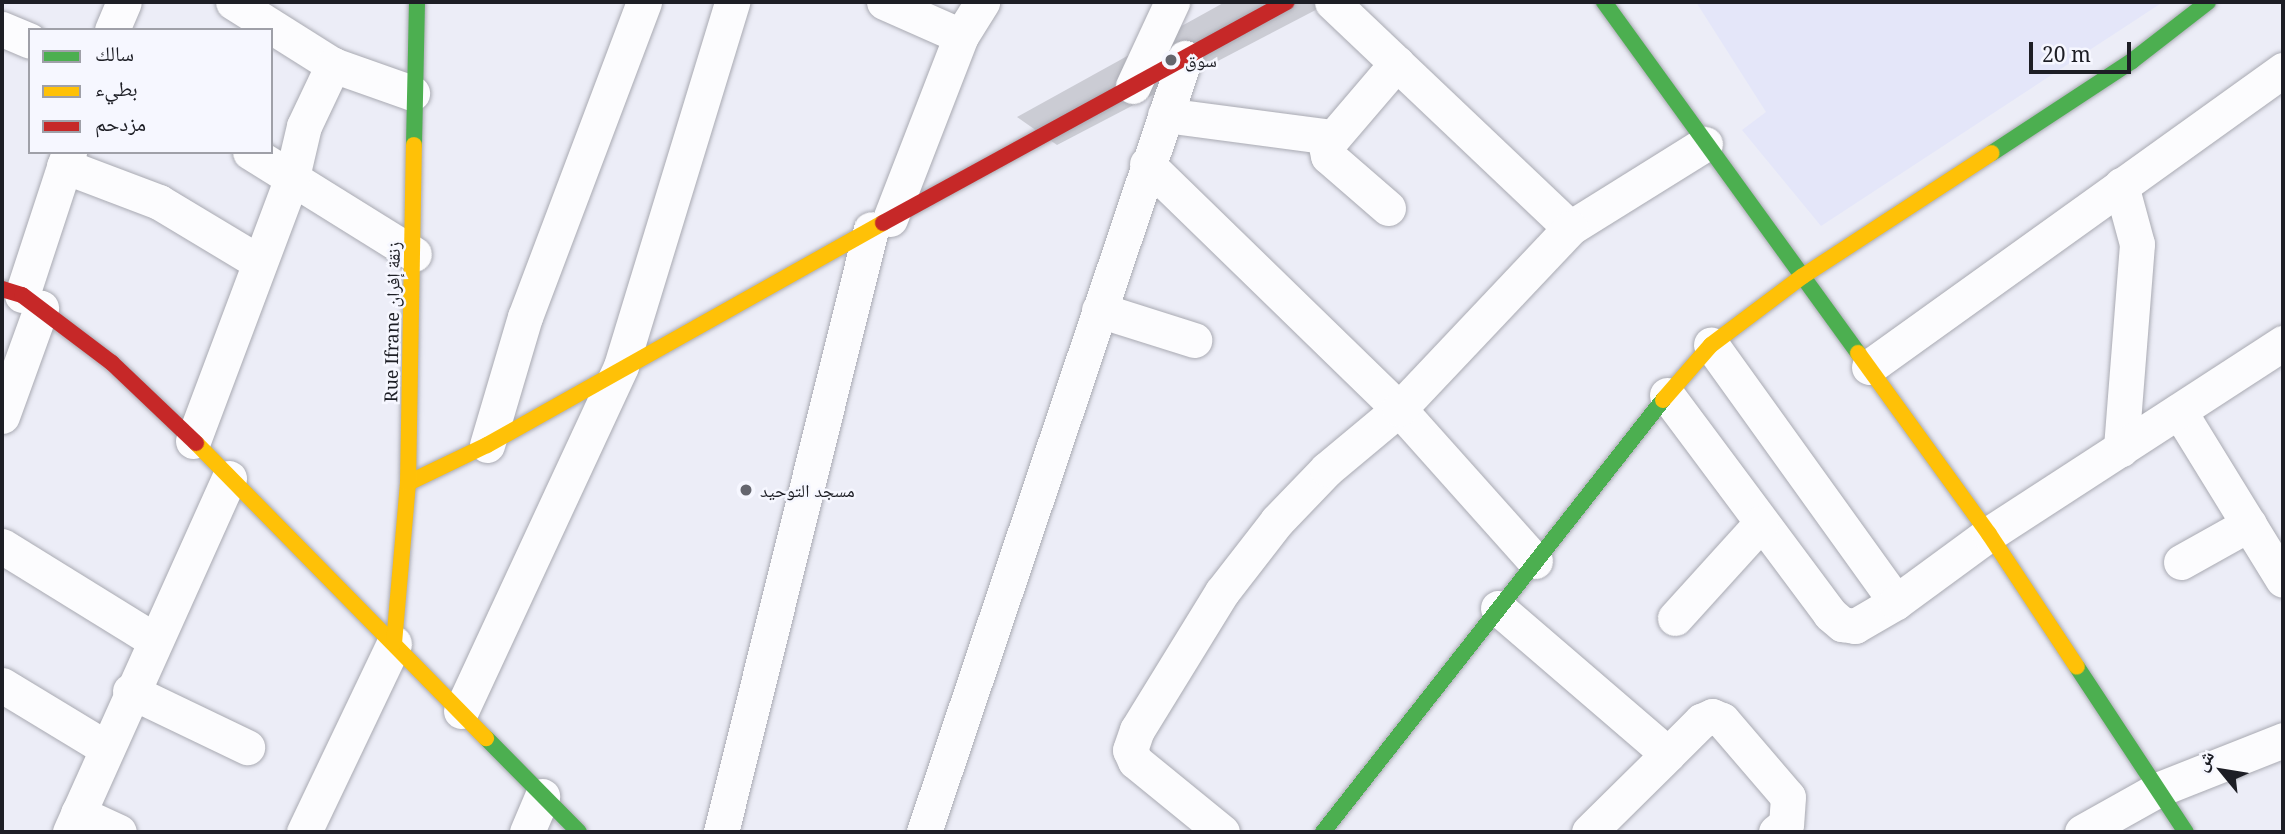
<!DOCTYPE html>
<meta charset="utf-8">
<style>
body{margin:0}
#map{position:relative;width:2285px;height:834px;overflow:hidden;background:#ecedf7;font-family:"Noto Serif","Noto Naskh Arabic",serif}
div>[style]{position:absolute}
.built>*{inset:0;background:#e4e6f9}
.building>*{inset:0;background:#cbccd4}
.roads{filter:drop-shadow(0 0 2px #a9aab2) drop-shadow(0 0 2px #a9aab2)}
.street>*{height:35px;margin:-17.5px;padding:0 17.5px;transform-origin:17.5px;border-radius:17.5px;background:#fcfcfe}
.fast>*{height:16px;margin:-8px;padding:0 8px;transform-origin:8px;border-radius:8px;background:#4caf50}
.slow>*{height:16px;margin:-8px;padding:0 8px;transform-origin:8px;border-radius:8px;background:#ffc107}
.jam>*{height:16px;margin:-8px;padding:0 8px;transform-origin:8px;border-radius:8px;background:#c62828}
.dots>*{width:19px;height:19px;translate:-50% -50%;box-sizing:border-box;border:4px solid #f6f7ff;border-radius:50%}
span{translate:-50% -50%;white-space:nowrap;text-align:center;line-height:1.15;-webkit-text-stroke:5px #f6f7ff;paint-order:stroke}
.poi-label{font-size:18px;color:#1d1e25}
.left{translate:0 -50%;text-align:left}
.street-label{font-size:18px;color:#1d1e25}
.frame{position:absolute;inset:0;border:4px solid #1d1e25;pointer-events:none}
.legend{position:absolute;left:28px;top:28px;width:245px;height:126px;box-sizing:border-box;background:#f6f7ff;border:2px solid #9fa0a8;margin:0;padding:9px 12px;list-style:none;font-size:21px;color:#1d1e25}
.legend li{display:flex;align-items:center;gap:14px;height:35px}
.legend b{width:35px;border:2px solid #9fa0a8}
.north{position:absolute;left:2187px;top:736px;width:70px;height:70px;-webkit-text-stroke:5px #f6f7ff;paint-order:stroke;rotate:300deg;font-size:19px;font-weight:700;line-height:28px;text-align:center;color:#1d1e25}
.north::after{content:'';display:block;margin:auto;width:24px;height:32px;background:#1d1e25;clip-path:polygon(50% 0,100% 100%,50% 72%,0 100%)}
.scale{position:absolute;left:2029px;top:42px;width:102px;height:32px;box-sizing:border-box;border:4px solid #1d1e25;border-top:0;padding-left:9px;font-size:21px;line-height:24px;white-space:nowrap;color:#1d1e25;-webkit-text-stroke:5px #f6f7ff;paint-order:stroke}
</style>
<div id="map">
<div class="built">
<i style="clip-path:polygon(1696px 2px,2163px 2px,1821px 226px,1742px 130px,1766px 112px)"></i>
</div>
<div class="building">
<i style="clip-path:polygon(1225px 2px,1331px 2px,1057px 145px,1017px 117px)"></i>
</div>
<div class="roads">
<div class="street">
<i style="left:233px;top:2px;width:118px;rotate:32.2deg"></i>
<i style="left:884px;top:2px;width:84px;rotate:23.8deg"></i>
<i style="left:961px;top:36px;width:40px;rotate:-58deg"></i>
<i style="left:1332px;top:2px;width:328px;rotate:43.5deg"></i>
<i style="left:1570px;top:228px;width:159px;rotate:-31.9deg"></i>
<i style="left:2px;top:29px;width:30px;rotate:23deg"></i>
<i style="left:112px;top:30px;width:30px;rotate:-67deg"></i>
<i style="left:1133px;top:86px;width:93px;rotate:-65.1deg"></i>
<i style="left:1165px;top:115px;width:167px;rotate:7.5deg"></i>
<i style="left:250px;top:152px;width:193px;rotate:31.9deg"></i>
<i style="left:1147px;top:164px;width:351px;rotate:44.2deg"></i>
<i style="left:1399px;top:409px;width:204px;rotate:48.2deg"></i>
<i style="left:64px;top:166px;width:102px;rotate:20.8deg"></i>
<i style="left:159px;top:202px;width:114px;rotate:31deg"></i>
<i style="left:2121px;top:185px;width:61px;rotate:74.8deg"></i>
<i style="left:2137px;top:244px;width:206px;rotate:94.5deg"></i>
<i style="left:1388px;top:208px;width:79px;rotate:-139.1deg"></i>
<i style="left:1328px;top:156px;width:10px;rotate:-101deg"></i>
<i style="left:1326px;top:146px;width:109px;rotate:-49.5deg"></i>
<i style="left:890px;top:219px;width:196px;rotate:-68.8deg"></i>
<i style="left:22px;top:295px;width:151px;rotate:-71.8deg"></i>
<i style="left:1099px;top:310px;width:100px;rotate:17.5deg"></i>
<i style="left:1869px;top:367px;width:510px;rotate:-35.66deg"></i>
<i style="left:1667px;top:395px;width:273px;rotate:53.3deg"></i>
<i style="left:1830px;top:614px;width:16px;rotate:40deg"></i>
<i style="left:1842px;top:624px;width:13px;rotate:9deg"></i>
<i style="left:1855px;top:626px;width:48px;rotate:-30.3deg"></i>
<i style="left:1896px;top:602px;width:317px;rotate:-125.7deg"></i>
<i style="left:2179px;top:411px;width:198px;rotate:58.4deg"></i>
<i style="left:2px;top:416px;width:115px;rotate:-70.1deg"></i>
<i style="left:193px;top:441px;width:282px;rotate:-69.4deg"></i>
<i style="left:292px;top:177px;width:52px;rotate:-76.8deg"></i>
<i style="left:304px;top:126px;width:68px;rotate:-64.6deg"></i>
<i style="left:333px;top:65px;width:84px;rotate:19.5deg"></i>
<i style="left:487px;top:445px;width:134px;rotate:-73.5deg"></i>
<i style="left:525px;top:317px;width:337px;rotate:-69.3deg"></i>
<i style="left:2px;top:546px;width:179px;rotate:31.7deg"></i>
<i style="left:2181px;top:562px;width:78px;rotate:-29.2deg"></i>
<i style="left:1896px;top:602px;width:115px;rotate:-36.2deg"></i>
<i style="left:1989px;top:534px;width:351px;rotate:-33deg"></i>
<i style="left:1498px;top:608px;width:224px;rotate:40.7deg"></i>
<i style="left:1668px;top:754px;width:47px;rotate:-45deg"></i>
<i style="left:1701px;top:721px;width:12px;rotate:-24deg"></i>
<i style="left:1712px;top:716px;width:11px;rotate:22deg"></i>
<i style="left:1722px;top:720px;width:101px;rotate:49.4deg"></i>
<i style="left:1788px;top:797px;width:27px;rotate:94deg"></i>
<i style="left:1786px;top:824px;width:13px;rotate:141deg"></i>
<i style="left:1675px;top:618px;width:128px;rotate:-47.8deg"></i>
<i style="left:2px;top:685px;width:122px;rotate:31.2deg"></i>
<i style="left:130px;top:691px;width:130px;rotate:25.6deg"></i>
<i style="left:461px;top:711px;width:380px;rotate:-65.1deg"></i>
<i style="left:621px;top:366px;width:381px;rotate:-73deg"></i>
<i style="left:78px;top:813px;width:45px;rotate:24.9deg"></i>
<i style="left:70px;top:832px;width:388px;rotate:-65.8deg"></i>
<i style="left:304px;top:832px;width:209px;rotate:-64.5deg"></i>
<i style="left:527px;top:832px;width:39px;rotate:-67deg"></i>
<i style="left:721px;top:832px;width:621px;rotate:-76.03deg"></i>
<i style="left:924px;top:832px;width:817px;rotate:-71.37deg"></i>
<i style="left:1222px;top:832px;width:112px;rotate:-140.8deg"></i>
<i style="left:1135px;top:761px;width:12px;rotate:-114deg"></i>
<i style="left:1130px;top:750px;width:21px;rotate:-71deg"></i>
<i style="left:1137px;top:730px;width:162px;rotate:-58.4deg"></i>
<i style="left:1222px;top:592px;width:90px;rotate:-52.2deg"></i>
<i style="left:1277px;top:521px;width:72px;rotate:-46.1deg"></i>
<i style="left:1327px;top:469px;width:94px;rotate:-39.8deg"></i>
<i style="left:1399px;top:409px;width:249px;rotate:-46.6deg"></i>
<i style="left:1589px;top:832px;width:111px;rotate:-44.6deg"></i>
<i style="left:2082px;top:832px;width:86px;rotate:-29.2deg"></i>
<i style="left:2157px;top:790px;width:136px;rotate:-21.6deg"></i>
</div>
<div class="fast">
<i style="left:1604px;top:2px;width:433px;rotate:54.1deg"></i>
<i style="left:414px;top:145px;width:143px;rotate:-88.8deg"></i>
<i style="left:1992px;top:153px;width:168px;rotate:-33.3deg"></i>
<i style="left:2132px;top:61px;width:96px;rotate:-37.8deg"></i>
<i style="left:2077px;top:667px;width:198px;rotate:56.6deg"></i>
<i style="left:486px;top:738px;width:132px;rotate:45.3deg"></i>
<i style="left:1323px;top:832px;width:550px;rotate:-51.8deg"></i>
</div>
<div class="slow">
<i style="left:1858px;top:353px;width:223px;rotate:54.1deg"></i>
<i style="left:1989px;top:534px;width:159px;rotate:56.5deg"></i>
<i style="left:1663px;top:400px;width:73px;rotate:-48.9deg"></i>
<i style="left:1711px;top:345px;width:115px;rotate:-36.9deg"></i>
<i style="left:1803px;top:276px;width:225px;rotate:-33.1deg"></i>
<i style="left:196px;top:443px;width:414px;rotate:45.5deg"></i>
<i style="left:408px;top:483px;width:88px;rotate:-25.7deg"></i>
<i style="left:487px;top:445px;width:454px;rotate:-29.3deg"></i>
<i style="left:394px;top:643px;width:161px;rotate:-85deg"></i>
<i style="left:408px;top:483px;width:338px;rotate:-89deg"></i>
</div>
<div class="jam">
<i style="left:883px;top:223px;width:460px;rotate:-28.7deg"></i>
<i style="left:2px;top:289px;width:21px;rotate:17deg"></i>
<i style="left:22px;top:295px;width:113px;rotate:37.1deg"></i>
<i style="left:112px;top:363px;width:116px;rotate:43.6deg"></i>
</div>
</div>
<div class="dots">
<i style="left:1171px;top:60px;background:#65666e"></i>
<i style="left:746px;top:490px;background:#65666e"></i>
</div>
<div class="poi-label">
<span class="left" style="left:1185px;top:60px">سوق</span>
<span class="left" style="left:760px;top:490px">مسجد التوحيد</span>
</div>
<div class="street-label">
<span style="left:392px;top:322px;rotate:-89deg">Rue Ifrane زنقة إفران</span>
</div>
<div class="frame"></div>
<ul class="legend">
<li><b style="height:9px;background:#4caf50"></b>سالك</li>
<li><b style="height:9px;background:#ffc107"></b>بطيء</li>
<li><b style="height:9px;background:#c62828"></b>مزدحم</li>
</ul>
<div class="north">ش</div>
<div class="scale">20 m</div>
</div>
